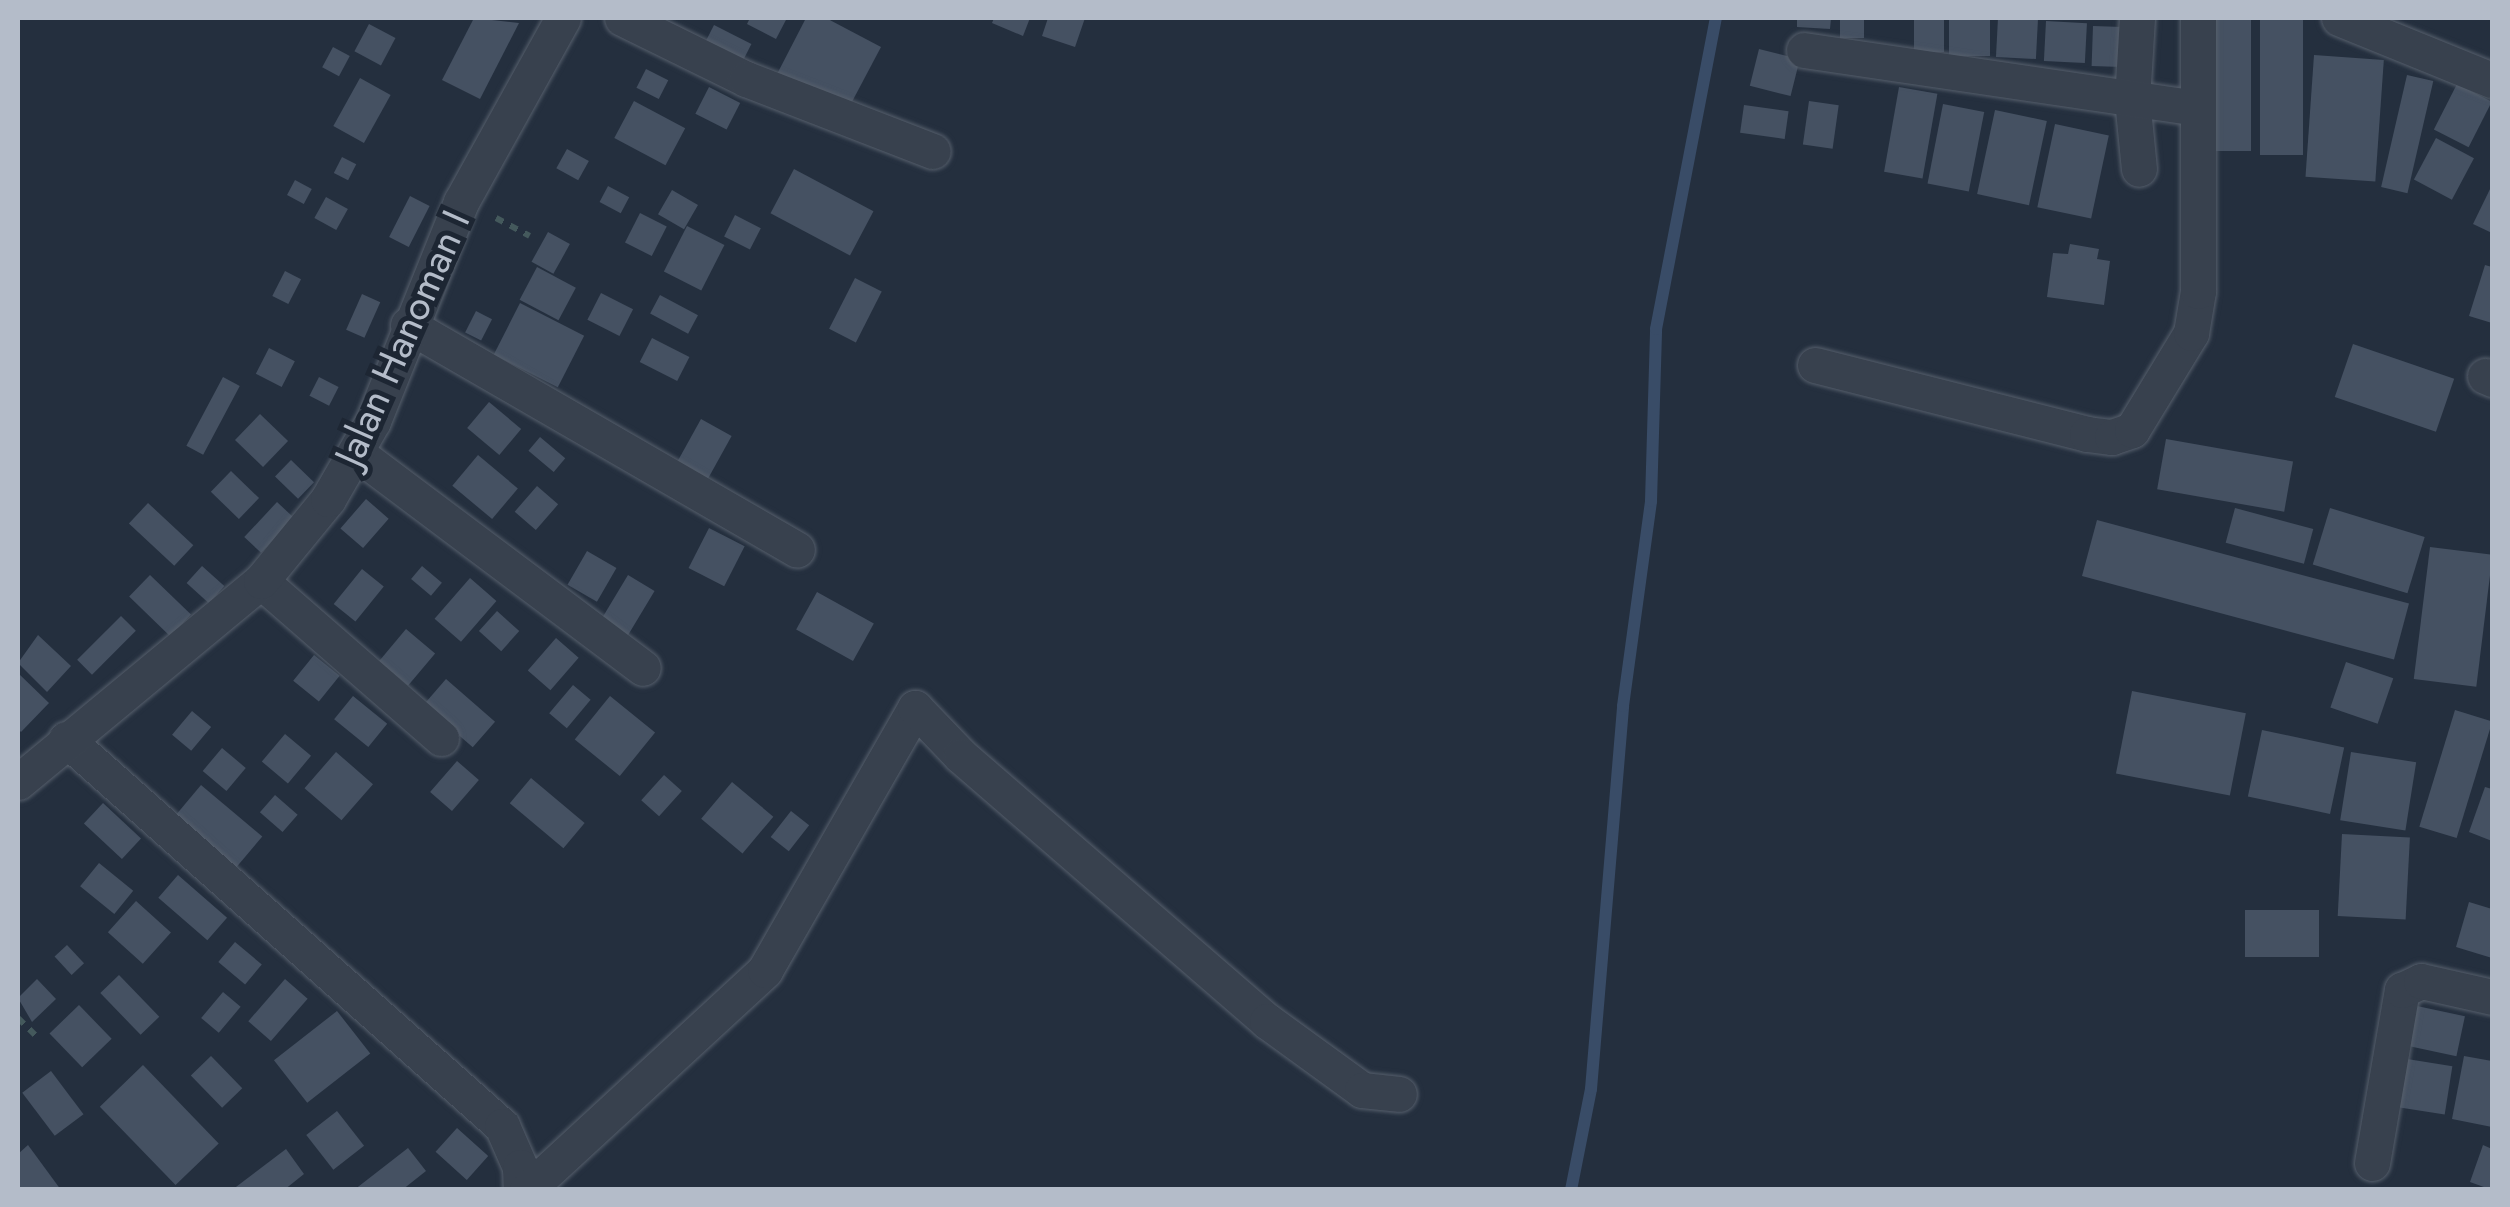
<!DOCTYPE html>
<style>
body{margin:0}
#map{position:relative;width:2510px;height:1207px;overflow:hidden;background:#242f3e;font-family:Jost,sans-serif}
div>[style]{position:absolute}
.stream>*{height:12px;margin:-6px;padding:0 6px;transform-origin:6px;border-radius:6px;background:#394c67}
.building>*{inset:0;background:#455162;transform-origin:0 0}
.path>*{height:6px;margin-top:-3px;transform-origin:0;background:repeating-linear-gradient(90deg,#44595c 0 8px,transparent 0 16px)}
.roads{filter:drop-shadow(0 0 2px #565f6c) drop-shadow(0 0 2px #565f6c)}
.minor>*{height:35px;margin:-17.5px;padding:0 17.5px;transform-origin:17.5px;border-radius:17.5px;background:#38414e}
span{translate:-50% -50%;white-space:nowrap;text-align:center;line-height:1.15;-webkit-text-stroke:10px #1d2633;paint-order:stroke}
.street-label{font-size:40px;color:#b4bcc9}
.frame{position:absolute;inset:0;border:20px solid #b4bcc9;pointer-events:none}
</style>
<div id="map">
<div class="stream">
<i style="left:1571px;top:1190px;width:103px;rotate:-78.8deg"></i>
<i style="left:1591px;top:1089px;width:384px;rotate:-85.2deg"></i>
<i style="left:1623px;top:706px;width:207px;rotate:-82.2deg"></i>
<i style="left:1651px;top:501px;width:172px;rotate:-88.3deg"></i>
<i style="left:1656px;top:329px;width:317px;rotate:-79.1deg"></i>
</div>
<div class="building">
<i style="clip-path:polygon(474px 18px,519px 23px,480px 99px,442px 80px)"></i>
<i style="clip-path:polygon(750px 18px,787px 18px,776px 39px,747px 24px)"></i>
<i style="clip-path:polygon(806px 18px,826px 18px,881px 47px,845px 115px,775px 78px)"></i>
<i style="clip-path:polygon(994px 18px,1030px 18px,1023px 36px,992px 23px)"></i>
<i style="clip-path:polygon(1048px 18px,1085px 18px,1075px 47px,1042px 36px)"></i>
<i style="clip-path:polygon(1797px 18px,1831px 18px,1830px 29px,1797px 27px)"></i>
<i style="left:1840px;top:18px;width:24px;height:20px"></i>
<i style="left:1914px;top:18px;width:30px;height:34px"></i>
<i style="left:1949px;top:18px;width:41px;height:38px"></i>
<i style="left:1998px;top:18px;width:40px;height:39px;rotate:3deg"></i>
<i style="left:2213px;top:18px;width:38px;height:133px"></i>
<i style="left:2260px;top:18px;width:43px;height:137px"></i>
<i style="left:2046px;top:21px;width:41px;height:40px;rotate:3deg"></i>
<i style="left:369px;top:24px;width:30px;height:31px;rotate:28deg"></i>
<i style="left:714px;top:25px;width:42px;height:30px;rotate:27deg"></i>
<i style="left:2093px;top:26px;width:30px;height:40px;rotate:2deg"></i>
<i style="left:333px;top:47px;width:19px;height:23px;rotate:28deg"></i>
<i style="left:1759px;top:49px;width:42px;height:38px;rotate:14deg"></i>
<i style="left:2314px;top:55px;width:70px;height:122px;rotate:4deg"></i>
<i style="left:646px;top:69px;width:25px;height:21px;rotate:27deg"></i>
<i style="left:2407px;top:75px;width:27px;height:115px;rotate:13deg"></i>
<i style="left:360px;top:78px;width:35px;height:55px;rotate:29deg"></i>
<i style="left:2457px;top:84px;width:39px;height:51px;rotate:27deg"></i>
<i style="left:709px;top:87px;width:35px;height:30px;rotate:27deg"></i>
<i style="left:1899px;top:87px;width:39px;height:86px;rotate:10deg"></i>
<i style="left:634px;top:101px;width:58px;height:42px;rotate:28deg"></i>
<i style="left:1809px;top:101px;width:30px;height:44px;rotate:8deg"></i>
<i style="left:1943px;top:104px;width:42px;height:81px;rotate:11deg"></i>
<i style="left:1744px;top:105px;width:45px;height:28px;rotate:8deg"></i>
<i style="left:1995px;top:110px;width:53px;height:86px;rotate:12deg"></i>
<i style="left:2055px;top:124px;width:55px;height:85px;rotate:12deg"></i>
<i style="left:2436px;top:138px;width:43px;height:47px;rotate:28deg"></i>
<i style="left:567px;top:149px;width:25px;height:22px;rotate:29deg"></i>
<i style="left:342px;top:157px;width:16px;height:18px;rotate:27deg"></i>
<i style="left:794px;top:169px;width:90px;height:50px;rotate:28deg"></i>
<i style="left:295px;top:180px;width:19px;height:17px;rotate:28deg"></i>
<i style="clip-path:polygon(2492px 185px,2492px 233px,2473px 224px)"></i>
<i style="left:608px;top:186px;width:24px;height:18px;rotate:28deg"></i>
<i style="left:672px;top:190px;width:30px;height:28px;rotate:30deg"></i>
<i style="left:410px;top:196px;width:22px;height:46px;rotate:27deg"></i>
<i style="left:326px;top:197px;width:25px;height:24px;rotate:29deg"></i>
<i style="left:640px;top:213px;width:30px;height:33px;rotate:27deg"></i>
<i style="left:735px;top:215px;width:29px;height:24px;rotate:27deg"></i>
<i style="left:687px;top:226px;width:42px;height:51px;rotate:27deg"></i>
<i style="left:548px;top:232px;width:25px;height:34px;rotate:29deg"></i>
<i style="clip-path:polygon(2070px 244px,2099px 249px,2097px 259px,2110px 261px,2104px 305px,2047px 297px,2053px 253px,2068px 254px)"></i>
<i style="clip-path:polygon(2485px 265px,2492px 267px,2492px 323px,2469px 316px)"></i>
<i style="left:537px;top:267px;width:44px;height:37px;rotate:28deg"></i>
<i style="left:285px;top:271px;width:18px;height:28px;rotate:27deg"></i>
<i style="left:855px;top:278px;width:30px;height:57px;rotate:27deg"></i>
<i style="left:601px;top:293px;width:36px;height:30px;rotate:27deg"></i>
<i style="left:362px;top:294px;width:20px;height:39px;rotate:24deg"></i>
<i style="left:660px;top:295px;width:43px;height:21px;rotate:28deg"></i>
<i style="left:520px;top:303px;width:72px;height:58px;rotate:27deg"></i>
<i style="left:476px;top:311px;width:18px;height:24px;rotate:27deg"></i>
<i style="left:652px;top:338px;width:42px;height:27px;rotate:27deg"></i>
<i style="left:2353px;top:344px;width:107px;height:56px;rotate:19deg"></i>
<i style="left:269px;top:348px;width:29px;height:29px;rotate:27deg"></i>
<i style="left:223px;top:377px;width:19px;height:78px;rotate:28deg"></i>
<i style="left:319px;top:377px;width:22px;height:21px;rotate:27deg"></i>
<i style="left:489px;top:402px;width:42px;height:34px;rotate:40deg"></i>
<i style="left:260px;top:414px;width:39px;height:36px;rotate:44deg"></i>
<i style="left:701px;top:419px;width:35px;height:52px;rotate:29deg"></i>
<i style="left:540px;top:437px;width:33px;height:18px;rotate:40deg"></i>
<i style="left:2166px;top:439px;width:129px;height:51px;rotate:10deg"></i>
<i style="left:478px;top:455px;width:52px;height:40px;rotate:40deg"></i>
<i style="left:291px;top:460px;width:32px;height:23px;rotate:44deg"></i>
<i style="left:231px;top:471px;width:39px;height:29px;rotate:44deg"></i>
<i style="left:537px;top:486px;width:28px;height:34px;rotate:41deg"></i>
<i style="left:366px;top:499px;width:30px;height:39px;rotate:41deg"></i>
<i style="left:277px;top:502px;width:23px;height:48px;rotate:43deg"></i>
<i style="left:148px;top:503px;width:62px;height:28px;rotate:43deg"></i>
<i style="left:2235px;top:508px;width:81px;height:36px;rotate:15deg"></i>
<i style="left:2330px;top:508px;width:99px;height:59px;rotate:17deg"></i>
<i style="left:2097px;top:520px;width:323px;height:58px;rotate:15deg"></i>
<i style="left:709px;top:528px;width:40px;height:45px;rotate:27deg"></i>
<i style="left:2430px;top:547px;width:63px;height:133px;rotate:7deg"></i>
<i style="left:587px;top:551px;width:34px;height:39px;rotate:30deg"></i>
<i style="left:202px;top:566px;width:30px;height:23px;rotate:42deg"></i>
<i style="left:422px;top:566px;width:26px;height:17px;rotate:40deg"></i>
<i style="left:362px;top:569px;width:28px;height:45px;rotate:39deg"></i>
<i style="left:150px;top:575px;width:57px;height:30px;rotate:44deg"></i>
<i style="left:628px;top:575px;width:31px;height:52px;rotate:31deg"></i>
<i style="left:470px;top:578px;width:35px;height:54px;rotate:41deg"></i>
<i style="left:817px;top:592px;width:65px;height:43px;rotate:29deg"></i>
<i style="left:497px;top:611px;width:30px;height:27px;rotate:42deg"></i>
<i style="left:121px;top:616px;width:21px;height:62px;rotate:45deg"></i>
<i style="left:406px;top:629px;width:38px;height:42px;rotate:40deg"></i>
<i style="clip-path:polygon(38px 635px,71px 666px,47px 692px,18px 663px)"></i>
<i style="left:556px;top:638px;width:30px;height:43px;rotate:41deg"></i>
<i style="left:314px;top:655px;width:33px;height:33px;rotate:39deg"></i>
<i style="left:2346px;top:662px;width:50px;height:48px;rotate:19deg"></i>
<i style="clip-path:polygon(18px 673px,49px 703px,21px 732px,18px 729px)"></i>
<i style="left:446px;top:679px;width:65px;height:34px;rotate:41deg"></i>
<i style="left:573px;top:685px;width:23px;height:37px;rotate:40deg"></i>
<i style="left:2132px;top:691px;width:116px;height:84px;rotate:11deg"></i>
<i style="left:353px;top:696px;width:44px;height:30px;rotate:39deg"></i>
<i style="left:610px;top:696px;width:58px;height:56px;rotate:39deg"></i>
<i style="left:2455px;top:710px;width:39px;height:122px;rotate:17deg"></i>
<i style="left:192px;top:711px;width:25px;height:31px;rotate:40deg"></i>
<i style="left:2262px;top:730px;width:84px;height:68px;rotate:12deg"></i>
<i style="left:285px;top:734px;width:34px;height:36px;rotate:40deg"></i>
<i style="left:222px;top:748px;width:31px;height:30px;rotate:40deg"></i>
<i style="left:336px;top:752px;width:49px;height:48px;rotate:41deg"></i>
<i style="left:2351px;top:752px;width:66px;height:69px;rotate:9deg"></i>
<i style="left:457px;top:761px;width:29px;height:41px;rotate:41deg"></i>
<i style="left:664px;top:775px;width:24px;height:34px;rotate:42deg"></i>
<i style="left:531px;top:778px;width:70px;height:33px;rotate:40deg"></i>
<i style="left:732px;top:782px;width:54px;height:48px;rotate:40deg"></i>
<i style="left:201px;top:785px;width:80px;height:42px;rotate:40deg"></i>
<i style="clip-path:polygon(2485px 787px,2492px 789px,2492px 841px,2469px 832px)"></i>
<i style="left:275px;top:795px;width:30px;height:23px;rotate:41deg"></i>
<i style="left:103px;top:803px;width:52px;height:28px;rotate:43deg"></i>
<i style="left:791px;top:811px;width:23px;height:33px;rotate:38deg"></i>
<i style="left:2342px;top:834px;width:68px;height:82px;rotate:3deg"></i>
<i style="left:99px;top:863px;width:44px;height:30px;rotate:39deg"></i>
<i style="left:178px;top:875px;width:65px;height:30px;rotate:41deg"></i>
<i style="left:136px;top:901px;width:47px;height:42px;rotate:42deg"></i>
<i style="clip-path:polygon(2469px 902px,2492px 909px,2492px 958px,2456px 947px)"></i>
<i style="left:2245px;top:910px;width:74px;height:47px"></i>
<i style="left:235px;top:942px;width:35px;height:26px;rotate:40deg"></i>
<i style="left:67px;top:945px;width:25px;height:17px;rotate:47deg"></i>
<i style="left:119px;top:975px;width:58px;height:26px;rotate:46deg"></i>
<i style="clip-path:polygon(37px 979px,56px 999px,32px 1022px,18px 998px)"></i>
<i style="left:285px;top:979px;width:30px;height:56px;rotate:41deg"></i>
<i style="left:223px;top:992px;width:23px;height:34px;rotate:40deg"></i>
<i style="left:79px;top:1005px;width:47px;height:41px;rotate:46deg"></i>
<i style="left:2417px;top:1006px;width:49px;height:41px;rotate:12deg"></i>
<i style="left:337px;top:1011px;width:54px;height:80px;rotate:52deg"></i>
<i style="left:211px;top:1056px;width:45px;height:28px;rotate:46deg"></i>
<i style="clip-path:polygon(2464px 1056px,2492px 1061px,2492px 1127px,2452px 1119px)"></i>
<i style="left:2401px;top:1058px;width:52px;height:49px;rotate:9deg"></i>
<i style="left:143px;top:1065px;width:109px;height:60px;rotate:46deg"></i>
<i style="left:51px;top:1071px;width:54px;height:36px;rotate:53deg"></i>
<i style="left:337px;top:1111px;width:44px;height:39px;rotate:52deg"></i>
<i style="left:457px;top:1128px;width:42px;height:32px;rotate:42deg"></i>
<i style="clip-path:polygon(28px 1145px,61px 1190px,18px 1190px,18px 1154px)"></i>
<i style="clip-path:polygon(2483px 1145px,2492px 1149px,2492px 1190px,2470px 1182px)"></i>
<i style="clip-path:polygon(408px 1148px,426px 1171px,402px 1190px,354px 1190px)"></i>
<i style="clip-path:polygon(286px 1149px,304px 1174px,284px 1190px,232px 1190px)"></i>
</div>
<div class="path">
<i style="left:496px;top:218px;width:38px;rotate:28deg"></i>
<i style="left:18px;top:1018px;width:24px;rotate:45deg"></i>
</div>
<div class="roads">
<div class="minor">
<i style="left:622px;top:18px;width:138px;rotate:26.2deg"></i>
<i style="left:746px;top:79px;width:200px;rotate:21.1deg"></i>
<i style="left:2137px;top:18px;width:81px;rotate:93.5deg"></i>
<i style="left:2132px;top:99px;width:70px;rotate:84.3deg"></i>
<i style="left:2339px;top:18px;width:165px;rotate:22.1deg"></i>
<i style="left:1804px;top:50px;width:397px;rotate:8.4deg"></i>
<i style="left:408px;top:325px;width:449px;rotate:30deg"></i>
<i style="left:1815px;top:365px;width:281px;rotate:14.2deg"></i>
<i style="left:2087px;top:434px;width:25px;rotate:7deg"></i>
<i style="left:2112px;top:437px;width:21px;rotate:-19deg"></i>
<i style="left:2132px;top:430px;width:114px;rotate:-58.7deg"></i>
<i style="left:2191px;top:333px;width:43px;rotate:-80.5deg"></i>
<i style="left:2198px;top:291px;width:273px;rotate:-90deg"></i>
<i style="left:2485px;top:376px;width:8px;rotate:23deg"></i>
<i style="left:358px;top:454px;width:356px;rotate:36.9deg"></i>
<i style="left:261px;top:581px;width:239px;rotate:41.1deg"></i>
<i style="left:66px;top:739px;width:583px;rotate:41.59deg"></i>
<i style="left:502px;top:1126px;width:45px;rotate:66.3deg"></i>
<i style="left:520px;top:1167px;width:23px;rotate:88deg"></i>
<i style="left:18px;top:782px;width:315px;rotate:-39.6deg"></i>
<i style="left:261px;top:581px;width:106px;rotate:-50.7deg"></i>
<i style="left:328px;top:499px;width:90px;rotate:-60deg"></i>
<i style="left:373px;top:421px;width:236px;rotate:-68.1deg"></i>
<i style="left:461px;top:202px;width:210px;rotate:-61deg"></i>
<i style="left:2372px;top:1163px;width:176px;rotate:-80.2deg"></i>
<i style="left:2402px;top:990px;width:21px;rotate:-25deg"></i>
<i style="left:2421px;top:981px;width:73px;rotate:12.7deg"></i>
<i style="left:527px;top:1190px;width:324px;rotate:-42.7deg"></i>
<i style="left:765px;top:970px;width:302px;rotate:-60.2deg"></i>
<i style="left:915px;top:708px;width:66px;rotate:46.2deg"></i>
<i style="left:961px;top:756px;width:405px;rotate:40.9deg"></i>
<i style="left:1267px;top:1021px;width:117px;rotate:36deg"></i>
<i style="left:1362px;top:1090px;width:37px;rotate:6deg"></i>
</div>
</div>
<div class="street-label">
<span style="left:402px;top:338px;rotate:-66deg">Jalan Hanoman I</span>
</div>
<div class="frame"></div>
</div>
